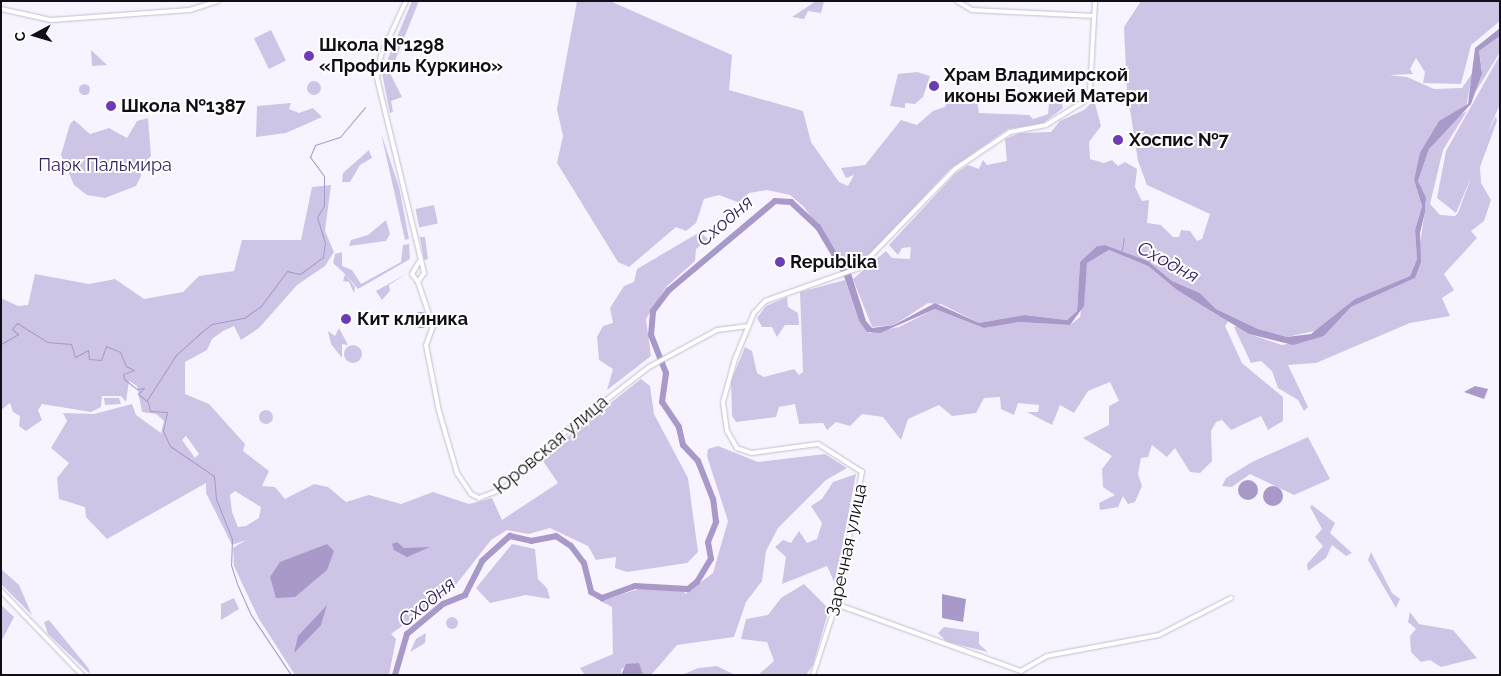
<!DOCTYPE html>
<meta charset="utf-8">
<style>
body{margin:0}
#map{position:relative;width:1501px;height:676px;overflow:hidden;background:#f7f4ff;font-family:Raleway,sans-serif}
div>[style]{position:absolute}
.green>*{inset:0;background:#cec4e6;transform-origin:0 0}
.round{border-radius:50%}
.water>*{inset:0;background:#a899c9}
.stream>*{height:1px;margin:-0.5px;padding:0 0.5px;transform-origin:0.5px;border-radius:0.5px;background:#a899c9}
.river>*{height:6px;margin:-3px;padding:0 3px;transform-origin:3px;border-radius:3px;background:#a899c9}
.roads{filter:drop-shadow(0 0 1px #c2bece) drop-shadow(0 0 1px #c2bece)}
.tertiary>*{height:4px;margin:-2px;padding:0 2px;transform-origin:2px;border-radius:2px;background:#fff}
.secondary>*{height:4px;margin:-2px;padding:0 2px;transform-origin:2px;border-radius:2px;background:#fff}
.dots>*{width:14px;height:14px;translate:-50% -50%;box-sizing:border-box;border:2px solid #fff;border-radius:50%}
span{translate:-50% -50%;white-space:nowrap;text-align:center;line-height:1.15;-webkit-text-stroke:4px #fff;paint-order:stroke}
.poi-label{font-size:18px;color:#110f15;font-weight:700}
.left{translate:0 -50%;text-align:left}
.park-label{font-size:18px;color:#38215b}
.street-label{font-size:18px;color:#110f15}
.water-label{font-size:19px;color:#3a235d;font-style:italic}
.frame{position:absolute;inset:0;border:2px solid #110f15;pointer-events:none}
.north{position:absolute;left:10px;top:10px;width:50px;height:50px;-webkit-text-stroke:4px #fff;paint-order:stroke;rotate:264deg;font-size:14px;font-weight:700;line-height:20px;text-align:center;color:#110f15}
.north::after{content:'';display:block;margin:auto;width:18px;height:22px;background:#110f15;clip-path:polygon(50% 0,100% 100%,50% 72%,0 100%)}
</style>
<div id="map">
<div class="green">
<i style="clip-path:polygon(412px 1px,419px 1px,390px 73px,402px 97px,391px 101px,393px 112px,390px 113px,382px 73px)"></i>
<i style="clip-path:polygon(577px 1px,610px 1px,732px 55px,729px 90px,803px 111px,811px 142px,839px 182px,848px 186px,854px 175px,846px 178px,841px 168px,865px 165px,901px 120px,917px 125px,933px 111px,945px 107px,949px 95px,976px 96px,979px 113px,1029px 115px,1033px 119px,1048px 114px,1050px 92px,1059px 92px,1063px 108px,1042px 124px,1008px 129px,949px 170px,872px 252px,847px 268px,804px 207px,790px 195px,767px 190px,749px 193px,740px 203px,719px 195px,704px 199px,696px 223px,686px 231px,676px 227px,629px 267px,618px 262px,557px 163px,563px 136px,557px 109px)"></i>
<i style="clip-path:polygon(816px 1px,824px 1px,821px 13px,808px 11px,804px 19px,792px 17px)"></i>
<i style="clip-path:polygon(1141px 1px,1500px 1px,1500px 21px,1471px 45px,1461px 84px,1423px 83px,1425px 72px,1416px 58px,1410px 69px,1413px 74px,1389px 75px,1407px 77px,1434px 89px,1462px 88px,1473px 72px,1466px 107px,1439px 121px,1420px 157px,1414px 180px,1422px 206px,1415px 230px,1417px 259px,1410px 276px,1355px 299px,1319px 330px,1287px 337px,1258px 329px,1216px 309px,1200px 293px,1172px 281px,1148px 261px,1105px 245px,1097px 246px,1080px 262px,1077px 311px,1067px 320px,1024px 315px,979px 323px,941px 304px,928px 303px,894px 325px,872px 327px,853px 279px,886px 251px,892px 258px,910px 259px,911px 247px,902px 248px,898px 255px,889px 245px,955px 174px,968px 165px,979px 169px,983px 160px,987px 165px,1007px 161px,1005px 139px,1020px 133px,1051px 132px,1060px 121px,1084px 110px,1094px 100px,1101px 126px,1089px 142px,1090px 159px,1104px 163px,1112px 160px,1118px 166px,1125px 162px,1137px 169px,1135px 187px,1142px 201px,1149px 200px,1147px 223px,1161px 225px,1173px 237px,1179px 237px,1181px 230px,1190px 231px,1197px 241px,1202px 239px,1210px 214px,1147px 185px,1138px 161px,1129px 103px,1142px 94px,1127px 92px,1124px 27px)"></i>
<i style="left:271px;top:30px;width:34px;height:19px;rotate:64deg"></i>
<i style="clip-path:polygon(1500px 36px,1500px 52px,1475px 93px,1482px 70px,1479px 51px)"></i>
<i style="clip-path:polygon(91px 50px,107px 65px,92px 66px)"></i>
<i style="clip-path:polygon(1500px 55px,1500px 104px,1487px 134px,1496px 116px,1497px 121px,1480px 167px,1481px 183px,1491px 200px,1484px 221px,1471px 231px,1477px 238px,1444px 274px,1454px 290px,1442px 298px,1450px 316px,1410px 323px,1316px 363px,1288px 365px,1308px 407px,1304px 411px,1298px 400px,1278px 388px,1272px 371px,1261px 361px,1251px 363px,1234px 327px,1241px 326px,1249px 334px,1282px 345px,1324px 336px,1351px 307px,1415px 278px,1426px 203px,1418px 181px,1429px 149px,1456px 117px,1467px 111px,1443px 150px,1430px 204px,1440px 215px,1455px 216px,1458px 213px,1472px 175px,1456px 213px,1437px 198px,1446px 151px)"></i>
<i style="clip-path:polygon(917px 72px,930px 76px,923px 97px,915px 104px,905px 103px,905px 108px,890px 106px,898px 74px)"></i>
<i class="round" style="left:307px;top:81px;width:14px;height:14px"></i>
<i class="round" style="left:78.5px;top:83.5px;width:11px;height:11px"></i>
<i style="clip-path:polygon(291px 103px,289px 109px,299px 113px,313px 108px,322px 117px,286px 133px,256px 137px,257px 106px)"></i>
<i style="clip-path:polygon(148px 118px,151px 156px,136px 186px,105px 198px,87px 195px,74px 185px,61px 155px,70px 124px,74px 120px,90px 134px,109px 128px,127px 138px,137px 121px)"></i>
<i style="clip-path:polygon(381px 133px,399px 187px,409px 239px,405px 240px)"></i>
<i style="clip-path:polygon(369px 150px,372px 158px,360px 165px,350px 182px,342px 182px,343px 173px)"></i>
<i style="clip-path:polygon(evenodd,331px 185px,325px 231px,334px 252px,325px 266px,297px 285px,259px 328px,241px 340px,234px 326px,223px 331px,212px 339px,207px 350px,185px 362px,185px 394px,209px 404px,245px 444px,243px 451px,269px 471px,262px 486px,275px 487px,285px 499px,314px 484px,328px 487px,346px 502px,369px 495px,401px 504px,433px 492px,469px 504px,492px 498px,502px 520px,558px 483px,541px 458px,641px 379px,650px 386px,654px 414px,688px 478px,698px 552px,687px 563px,627px 572px,615px 568px,616px 557px,596px 560px,588px 546px,550px 528px,529px 534px,507px 530px,491px 540px,451px 591px,391px 634px,396px 639px,389px 675px,295px 675px,259px 619px,234px 566px,233px 548px,246px 540px,232px 545px,206px 493px,206px 483px,107px 539px,86px 517px,85px 507px,59px 499px,57px 478px,69px 463px,51px 448px,67px 421px,63px 413px,94px 414px,132px 404px,136px 415px,161px 433px,164px 421px,156px 414px,142px 412px,137px 386px,129px 381px,126px 402px,121px 396px,102px 396px,101px 407px,91px 412px,42px 404px,38px 410px,42px 420px,26px 431px,19px 426px,20px 416px,13px 412px,10px 403px,1px 410px,1px 298px,18px 306px,28px 305px,35px 274px,89px 284px,115px 279px,144px 299px,183px 292px,199px 276px,234px 271px,242px 240px,301px 240px,312px 187px,331px 185px,186px 436px,199px 454px,195px 458px,182px 440px,186px 436px,331px 185px,235px 491px,261px 507px,259px 518px,246px 526px,238px 527px,232px 512px,230px 495px,235px 491px)"></i>
<i style="left:434px;top:205px;width:19px;height:19px;rotate:78deg"></i>
<i style="clip-path:polygon(386px 220px,390px 234px,386px 241px,349px 246px,351px 240px,368px 235px)"></i>
<i style="clip-path:polygon(700px 232px,708px 239px,696px 249px,695px 261px,667px 286px,646px 319px,651px 356px,607px 390px,613px 369px,599px 360px,597px 337px,603px 326px,613px 323px,610px 308px,624px 286px,634px 282px,637px 269px)"></i>
<i style="clip-path:polygon(420px 237px,425px 237px,428px 259px,424px 260px)"></i>
<i style="clip-path:polygon(409px 244px,410px 259px,358px 289px,346px 275px,355px 287px,354px 293px,349px 282px,343px 281px,345px 274px,333px 263px,335px 254px,342px 252px,342px 266px,352px 270px,361px 284px,401px 262px,403px 245px)"></i>
<i style="clip-path:polygon(1109px 250px,1148px 266px,1177px 290px,1229px 320px,1225px 326px,1242px 363px,1283px 397px,1283px 421px,1268px 430px,1261px 416px,1231px 430px,1222px 420px,1216px 422px,1211px 431px,1212px 461px,1200px 473px,1190px 472px,1175px 448px,1167px 457px,1152px 445px,1148px 457px,1141px 458px,1138px 474px,1142px 486px,1135px 502px,1128px 504px,1123px 496px,1118px 507px,1100px 510px,1099px 503px,1115px 495px,1103px 487px,1102px 469px,1112px 456px,1083px 438px,1109px 425px,1109px 406px,1119px 401px,1110px 382px,1088px 391px,1074px 413px,1060px 405px,1052px 425px,1027px 412px,1038px 412px,1039px 405px,1018px 403px,1014px 415px,1001px 409px,1000px 397px,984px 398px,976px 413px,952px 416px,939px 405px,908px 419px,901px 440px,883px 417px,862px 414px,850px 426px,836px 422px,827px 430px,823px 423px,799px 424px,795px 404px,779px 407px,776px 417px,736px 422px,732px 416px,731px 381px,745px 347px,752px 351px,757px 373px,764px 377px,794px 369px,799px 375px,803px 372px,800px 292px,845px 280px,859px 321px,869px 333px,899px 327px,935px 309px,984px 328px,1019px 322px,1070px 325px,1080px 317px,1087px 263px)"></i>
<i style="clip-path:polygon(408px 273px,389px 285px,390px 291px,382px 300px,376px 291px)"></i>
<i style="clip-path:polygon(787px 297px,788px 307px,798px 313px,799px 325px,785px 325px,777px 337px,772px 327px,762px 327px,757px 318px,766px 306px)"></i>
<i style="clip-path:polygon(339px 328px,348px 345px,342px 344px,342px 358px,331px 344px,328px 331px,335px 336px)"></i>
<i class="round" style="left:344px;top:345px;width:18px;height:18px"></i>
<i style="clip-path:polygon(104px 398px,119px 398px,121px 404px,105px 405px)"></i>
<i class="round" style="left:259px;top:410px;width:14px;height:14px"></i>
<i style="clip-path:polygon(1308px 437px,1330px 479px,1294px 495px,1250px 474px,1232px 487px,1222px 486px,1226px 478px,1252px 462px)"></i>
<i style="clip-path:polygon(718px 446px,758px 462px,825px 454px,847px 468px,826px 480px,778px 528px,766px 551px,762px 581px,746px 602px,734px 637px,677px 645px,651px 675px,643px 675px,636px 663px,621px 669px,621px 675px,585px 675px,580px 668px,613px 654px,612px 607px,600px 601px,642px 588px,684px 590px,685px 594px,713px 573px,728px 521px,707px 456px,708px 449px)"></i>
<i style="clip-path:polygon(856px 474px,835px 584px,827px 566px,782px 584px,786px 557px,775px 547px,783px 540px,791px 543px,799px 531px,807px 543px,817px 539px,822px 523px,811px 506px,822px 499px,833px 482px)"></i>
<i style="clip-path:polygon(1312px 505px,1335px 523px,1330px 533px,1352px 553px,1346px 556px,1332px 545px,1326px 558px,1308px 571px,1307px 564px,1323px 546px,1315px 537px,1322px 529px,1310px 507px)"></i>
<i style="clip-path:polygon(512px 544px,535px 549px,538px 579px,547px 588px,550px 599px,526px 595px,490px 603px,476px 588px)"></i>
<i style="clip-path:polygon(1371px 552px,1392px 593px,1400px 599px,1396px 608px,1368px 560px)"></i>
<i style="clip-path:polygon(1px 569px,19px 585px,32px 615px,1px 584px)"></i>
<i style="clip-path:polygon(804px 584px,829px 609px,813px 665px,806px 675px,758px 675px,774px 661px,767px 642px,741px 639px,746px 619px,768px 615px,781px 598px)"></i>
<i style="clip-path:polygon(234px 598px,239px 609px,221px 620px,221px 604px)"></i>
<i style="clip-path:polygon(1px 605px,14px 617px,1px 642px)"></i>
<i style="clip-path:polygon(1410px 612px,1419px 624px,1453px 630px,1477px 658px,1441px 667px,1430px 660px,1421px 662px,1411px 652px,1410px 636px,1416px 629px,1408px 622px)"></i>
<i class="round" style="left:446px;top:617px;width:12px;height:12px"></i>
<i style="clip-path:polygon(49px 620px,89px 669px,90px 674px,48px 634px,44px 622px)"></i>
<i style="clip-path:polygon(944px 627px,979px 632px,979px 644px,988px 652px,947px 642px,938px 633px)"></i>
<i style="clip-path:polygon(426px 633px,425px 643px,410px 652px,416px 639px)"></i>
<i style="clip-path:polygon(717px 666px,735px 675px,682px 675px,698px 668px)"></i>
</div>
<div class="water">
<i style="clip-path:polygon(1500px 28px,1500px 36px,1479px 51px,1482px 73px,1471px 104px,1429px 149px,1418px 181px,1426px 198px,1425px 212px,1420px 233px,1421px 262px,1415px 278px,1351px 307px,1324px 336px,1293px 345px,1249px 334px,1177px 290px,1148px 266px,1109px 250px,1087px 263px,1084px 306px,1070px 325px,1019px 322px,984px 328px,935px 309px,880px 333px,867px 332px,859px 321px,843px 273px,849px 267px,866px 321px,872px 328px,894px 325px,935px 303px,979px 323px,1024px 315px,1067px 320px,1077px 311px,1080px 262px,1097px 246px,1105px 245px,1148px 261px,1172px 281px,1200px 293px,1216px 309px,1258px 329px,1287px 337px,1311px 334px,1355px 299px,1410px 276px,1417px 259px,1415px 230px,1422px 206px,1414px 180px,1420px 153px,1439px 121px,1468px 104px,1475px 48px)"></i>
<i class="round" style="left:413px;top:312px;width:16px;height:16px"></i>
<i style="clip-path:polygon(1475px 386px,1488px 389px,1484px 399px,1464px 392px)"></i>
<i class="round" style="left:1238px;top:480px;width:20px;height:20px"></i>
<i class="round" style="left:1263px;top:486px;width:20px;height:20px"></i>
<i style="clip-path:polygon(397px 542px,404px 548px,430px 547px,407px 557px,394px 550px,392px 544px)"></i>
<i style="clip-path:polygon(327px 544px,334px 551px,327px 570px,295px 597px,276px 598px,270px 577px,280px 562px)"></i>
<i style="clip-path:polygon(942px 594px,966px 599px,963px 622px,942px 618px)"></i>
<i style="clip-path:polygon(327px 605px,321px 625px,294px 653px,298px 636px)"></i>
<i style="clip-path:polygon(639px 663px,643px 675px,621px 675px,626px 664px)"></i>
</div>
<div class="stream">
<i style="left:1122px;top:250px;width:12px;rotate:-81deg"></i>
<i style="left:1px;top:344px;width:20px;rotate:-30deg"></i>
<i style="left:18px;top:334px;width:8px;rotate:-140deg"></i>
<i style="left:12px;top:329px;width:8px;rotate:-50deg"></i>
<i style="left:17px;top:323px;width:36px;rotate:32deg"></i>
<i style="left:47px;top:342px;width:24px;rotate:5deg"></i>
<i style="left:71px;top:344px;width:14px;rotate:73deg"></i>
<i style="left:75px;top:357px;width:15px;rotate:-28deg"></i>
<i style="left:88px;top:350px;width:9px;rotate:84deg"></i>
<i style="left:89px;top:359px;width:12px;rotate:5deg"></i>
<i style="left:101px;top:360px;width:15px;rotate:-70deg"></i>
<i style="left:106px;top:346px;width:15px;rotate:23deg"></i>
<i style="left:120px;top:352px;width:15px;rotate:67deg"></i>
<i style="left:126px;top:366px;width:9px;rotate:27deg"></i>
<i style="left:134px;top:370px;width:12px;rotate:160deg"></i>
<i style="left:123px;top:374px;width:5px;rotate:79deg"></i>
<i style="left:124px;top:379px;width:16px;rotate:38deg"></i>
<i style="left:137px;top:389px;width:7px;rotate:-8deg"></i>
<i style="left:144px;top:388px;width:8px;rotate:135deg"></i>
<i style="left:138px;top:394px;width:13px;rotate:39deg"></i>
<i style="left:148px;top:402px;width:9px;rotate:77deg"></i>
<i style="left:150px;top:411px;width:17px;rotate:3deg"></i>
<i style="left:167px;top:412px;width:19px;rotate:102deg"></i>
<i style="left:163px;top:431px;width:17px;rotate:65deg"></i>
<i style="left:170px;top:446px;width:53px;rotate:34.3deg"></i>
<i style="left:214px;top:476px;width:23px;rotate:85deg"></i>
<i style="left:216px;top:499px;width:43px;rotate:68.2deg"></i>
<i style="left:232px;top:539px;width:26px;rotate:92deg"></i>
<i style="left:231px;top:565px;width:22px;rotate:72deg"></i>
<i style="left:238px;top:586px;width:32px;rotate:66deg"></i>
<i style="left:251px;top:615px;width:72px;rotate:56.3deg"></i>
<i style="left:147px;top:400px;width:54px;rotate:-57.2deg"></i>
<i style="left:176px;top:355px;width:31px;rotate:-42deg"></i>
<i style="left:199px;top:334px;width:16px;rotate:-38deg"></i>
<i style="left:212px;top:324px;width:33px;rotate:-11deg"></i>
<i style="left:244px;top:318px;width:21px;rotate:-35deg"></i>
<i style="left:261px;top:306px;width:44px;rotate:-53.4deg"></i>
<i style="left:287px;top:271px;width:13px;rotate:13deg"></i>
<i style="left:300px;top:274px;width:29px;rotate:-36deg"></i>
<i style="left:323px;top:257px;width:14px;rotate:-82deg"></i>
<i style="left:325px;top:243px;width:27px;rotate:-107deg"></i>
<i style="left:317px;top:217px;width:13px;rotate:-58deg"></i>
<i style="left:324px;top:206px;width:30px;rotate:-90deg"></i>
<i style="left:324px;top:176px;width:24px;rotate:-126deg"></i>
<i style="left:310px;top:157px;width:13px;rotate:-67deg"></i>
<i style="left:315px;top:145px;width:26px;rotate:-18deg"></i>
<i style="left:340px;top:137px;width:39px;rotate:-50deg"></i>
</div>
<div class="river">
<i style="left:395px;top:675px;width:43px;rotate:-73.7deg"></i>
<i style="left:407px;top:634px;width:47px;rotate:-39.8deg"></i>
<i style="left:443px;top:604px;width:24px;rotate:-22deg"></i>
<i style="left:465px;top:595px;width:38px;rotate:-63deg"></i>
<i style="left:482px;top:561px;width:38px;rotate:-42deg"></i>
<i style="left:510px;top:536px;width:22px;rotate:13deg"></i>
<i style="left:531px;top:541px;width:25px;rotate:-11deg"></i>
<i style="left:556px;top:536px;width:18px;rotate:34deg"></i>
<i style="left:571px;top:546px;width:21px;rotate:53deg"></i>
<i style="left:584px;top:563px;width:30px;rotate:76deg"></i>
<i style="left:591px;top:592px;width:13px;rotate:29deg"></i>
<i style="left:602px;top:598px;width:35px;rotate:-20deg"></i>
<i style="left:635px;top:586px;width:53px;rotate:3.2deg"></i>
<i style="left:688px;top:589px;width:11px;rotate:-38deg"></i>
<i style="left:697px;top:582px;width:27px;rotate:-59deg"></i>
<i style="left:711px;top:559px;width:17px;rotate:-100deg"></i>
<i style="left:708px;top:542px;width:22px;rotate:-68deg"></i>
<i style="left:716px;top:522px;width:23px;rotate:-97deg"></i>
<i style="left:713px;top:499px;width:41px;rotate:-111.5deg"></i>
<i style="left:698px;top:461px;width:22px;rotate:-133deg"></i>
<i style="left:683px;top:445px;width:18px;rotate:-103deg"></i>
<i style="left:679px;top:427px;width:30px;rotate:-124deg"></i>
<i style="left:662px;top:402px;width:29px;rotate:-82deg"></i>
<i style="left:666px;top:373px;width:41px;rotate:-111.5deg"></i>
<i style="left:651px;top:335px;width:24px;rotate:-85deg"></i>
<i style="left:653px;top:311px;width:26px;rotate:-53deg"></i>
<i style="left:669px;top:290px;width:138px;rotate:-40deg"></i>
<i style="left:775px;top:201px;width:16px;rotate:4deg"></i>
<i style="left:791px;top:202px;width:37px;rotate:43deg"></i>
<i style="left:818px;top:227px;width:57px;rotate:59.4deg"></i>
</div>
<div class="roads">
<div class="tertiary">
<i style="left:406px;top:1px;width:60px;rotate:114.8deg"></i>
<i style="left:381px;top:55px;width:23px;rotate:100deg"></i>
<i style="left:377px;top:78px;width:201px;rotate:76.4deg"></i>
<i style="left:424px;top:273px;width:11px;rotate:124deg"></i>
<i style="left:418px;top:282px;width:10px;rotate:-127deg"></i>
<i style="left:412px;top:274px;width:14px;rotate:-60deg"></i>
<i style="left:957px;top:1px;width:17px;rotate:31deg"></i>
<i style="left:972px;top:10px;width:122px;rotate:2.8deg"></i>
<i style="left:1px;top:9px;width:51px;rotate:12.4deg"></i>
<i style="left:51px;top:20px;width:139px;rotate:-4.1deg"></i>
<i style="left:190px;top:10px;width:29px;rotate:-18deg"></i>
<i style="left:418px;top:282px;width:46px;rotate:71.2deg"></i>
<i style="left:433px;top:326px;width:20px;rotate:110deg"></i>
<i style="left:426px;top:345px;width:67px;rotate:78.9deg"></i>
<i style="left:439px;top:411px;width:65px;rotate:73.8deg"></i>
<i style="left:457px;top:473px;width:25px;rotate:56deg"></i>
<i style="left:471px;top:494px;width:9px;rotate:27deg"></i>
<i style="left:479px;top:498px;width:26px;rotate:-21deg"></i>
<i style="left:503px;top:489px;width:89px;rotate:-42.3deg"></i>
<i style="left:569px;top:429px;width:101px;rotate:-37.8deg"></i>
<i style="left:649px;top:367px;width:77px;rotate:-28.6deg"></i>
<i style="left:717px;top:330px;width:32px;rotate:-7deg"></i>
<i style="left:836px;top:604px;width:197px;rotate:19.9deg"></i>
<i style="left:1021px;top:671px;width:30px;rotate:-30deg"></i>
<i style="left:1047px;top:656px;width:114px;rotate:-10.6deg"></i>
<i style="left:1159px;top:635px;width:81px;rotate:-27.2deg"></i>
</div>
<div class="secondary">
<i style="left:1px;top:591px;width:117px;rotate:46deg"></i>
<i style="left:813px;top:675px;width:75px;rotate:-72.1deg"></i>
<i style="left:836px;top:604px;width:135px;rotate:-78.9deg"></i>
<i style="left:862px;top:472px;width:52px;rotate:-147.5deg"></i>
<i style="left:818px;top:444px;width:67px;rotate:172.2deg"></i>
<i style="left:752px;top:453px;width:16px;rotate:-162deg"></i>
<i style="left:737px;top:448px;width:20px;rotate:-120deg"></i>
<i style="left:727px;top:431px;width:29px;rotate:-98deg"></i>
<i style="left:723px;top:402px;width:45px;rotate:-74.4deg"></i>
<i style="left:735px;top:359px;width:50px;rotate:-67.6deg"></i>
<i style="left:754px;top:313px;width:16px;rotate:-47deg"></i>
<i style="left:765px;top:301px;width:100px;rotate:-19.3deg"></i>
<i style="left:859px;top:268px;width:138px;rotate:-45.9deg"></i>
<i style="left:955px;top:169px;width:66px;rotate:-33.9deg"></i>
<i style="left:1010px;top:132px;width:37px;rotate:-11deg"></i>
<i style="left:1046px;top:125px;width:44px;rotate:-31.9deg"></i>
<i style="left:1083px;top:102px;width:13px;rotate:-58deg"></i>
<i style="left:1090px;top:91px;width:90px;rotate:-86.8deg"></i>
</div>
</div>
<div class="dots">
<i style="left:309px;top:56px;background:#6d3bb3"></i>
<i style="left:934px;top:86px;background:#6d3bb3"></i>
<i style="left:111px;top:106px;background:#6d3bb3"></i>
<i style="left:1118px;top:140px;background:#6d3bb3"></i>
<i style="left:780px;top:262px;background:#6d3bb3"></i>
<i style="left:346px;top:319px;background:#6d3bb3"></i>
</div>
<div class="poi-label">
<span class="left" style="left:319px;top:56px">Школа №1298<br>«Профиль Куркино»</span>
<span class="left" style="left:944px;top:86px">Храм Владимирской<br>иконы Божией Матери</span>
<span class="left" style="left:121px;top:106px">Школа №1387</span>
<span class="left" style="left:1129px;top:140px">Хоспис №7</span>
<span class="left" style="left:790px;top:262px">Republika</span>
<span class="left" style="left:357px;top:319px">Кит клиника</span>
</div>
<div class="park-label">
<span style="left:105px;top:165px">Парк Пальмира</span>
</div>
<div class="street-label">
<span style="left:551px;top:445px;rotate:-40deg">Юровская улица</span>
<span style="left:847px;top:550px;rotate:-78deg">Заречная улица</span>
</div>
<div class="water-label">
<span style="left:725px;top:221px;rotate:-41deg">Сходня</span>
<span style="left:1168px;top:262px;rotate:28deg">Сходня</span>
<span style="left:427px;top:602px;rotate:-39deg">Сходня</span>
</div>
<div class="frame"></div>
<div class="north">С</div>
</div>
